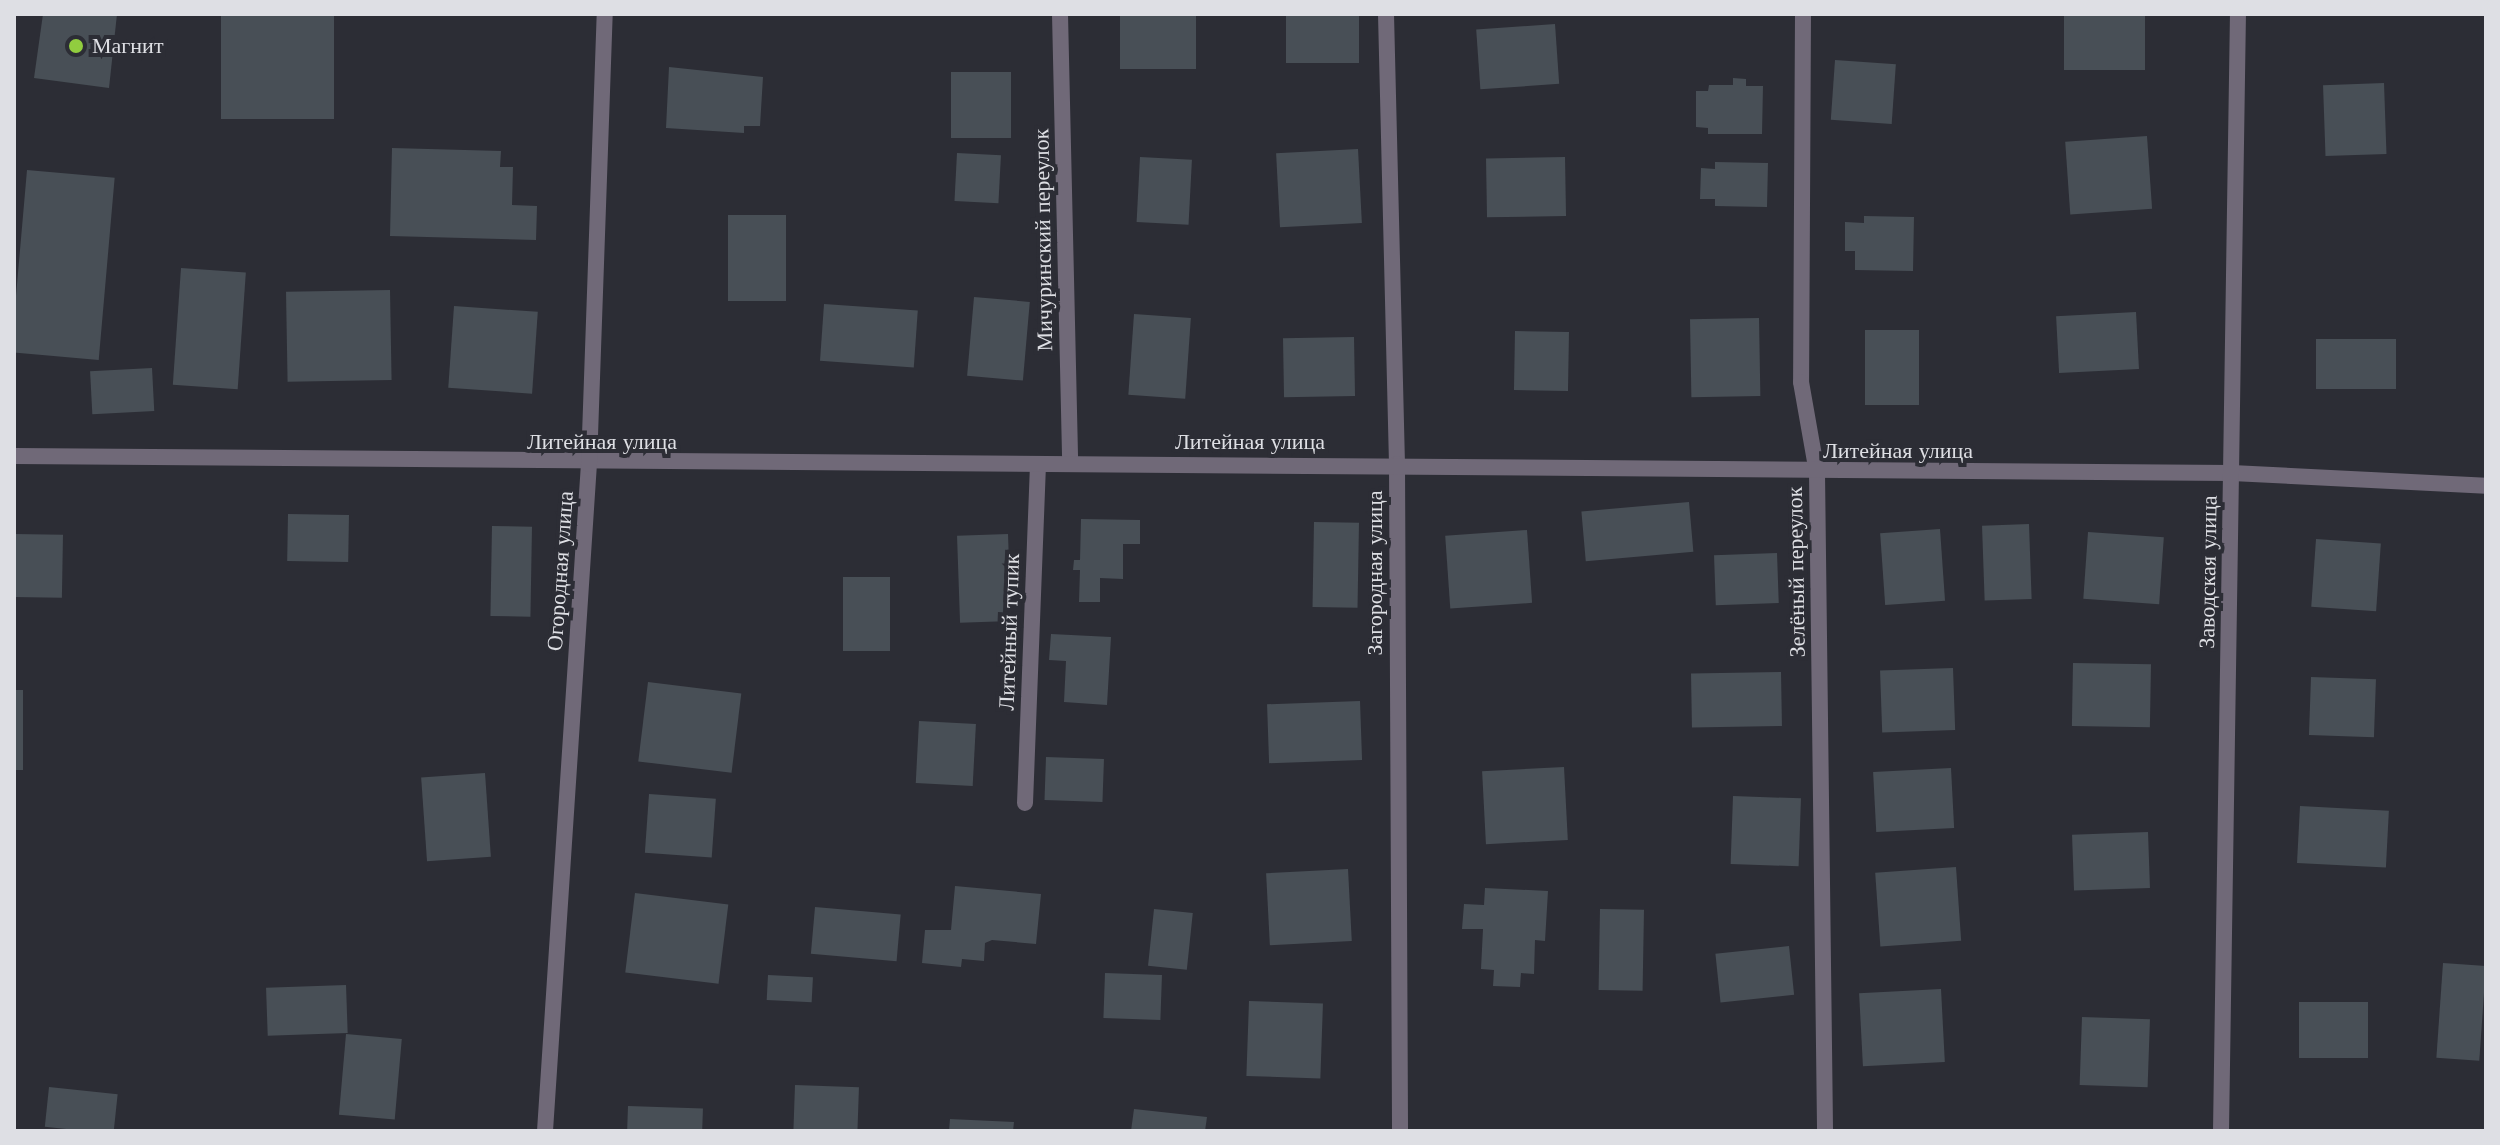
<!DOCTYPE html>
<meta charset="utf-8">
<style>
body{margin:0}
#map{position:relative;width:2500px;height:1145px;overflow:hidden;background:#2c2d35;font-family:"Libre Baskerville",serif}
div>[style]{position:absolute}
.building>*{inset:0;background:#484f56;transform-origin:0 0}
.service>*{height:16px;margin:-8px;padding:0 8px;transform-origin:8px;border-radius:8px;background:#706978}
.minor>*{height:16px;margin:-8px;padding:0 8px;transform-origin:8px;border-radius:8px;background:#706978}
.dots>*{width:22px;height:22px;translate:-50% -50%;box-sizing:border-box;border:4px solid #2c2d35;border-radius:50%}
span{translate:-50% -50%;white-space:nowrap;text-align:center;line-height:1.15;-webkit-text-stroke:8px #2c2d35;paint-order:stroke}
.poi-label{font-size:22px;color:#dedfe4}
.left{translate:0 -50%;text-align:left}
.street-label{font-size:22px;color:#dedfe4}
.frame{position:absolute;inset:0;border:16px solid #dedfe4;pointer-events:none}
</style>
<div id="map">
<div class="building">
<i style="clip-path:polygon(43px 14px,117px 14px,109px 88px,34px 78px)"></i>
<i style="left:221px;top:14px;width:113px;height:105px"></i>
<i style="left:1120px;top:14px;width:76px;height:55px"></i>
<i style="left:1286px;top:14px;width:73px;height:49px"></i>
<i style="left:2064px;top:14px;width:81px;height:56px"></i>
<i style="left:1555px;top:24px;width:60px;height:79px;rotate:86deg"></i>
<i style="left:1835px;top:60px;width:61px;height:60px;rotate:4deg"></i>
<i style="clip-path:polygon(669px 67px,763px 77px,760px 126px,744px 126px,744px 133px,666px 128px)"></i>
<i style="left:951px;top:72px;width:60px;height:66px"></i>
<i style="clip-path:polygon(1733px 78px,1746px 79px,1746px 86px,1763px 86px,1762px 134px,1708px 134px,1708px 128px,1696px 127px,1696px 91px,1708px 91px,1709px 85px,1733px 85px)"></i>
<i style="left:2384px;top:83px;width:71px;height:61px;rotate:88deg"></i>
<i style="left:2147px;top:136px;width:73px;height:82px;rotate:86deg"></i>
<i style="clip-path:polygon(392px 148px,501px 151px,500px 167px,513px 167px,512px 205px,537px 206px,536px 240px,390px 236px)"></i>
<i style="left:1358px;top:149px;width:74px;height:82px;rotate:87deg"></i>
<i style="left:957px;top:153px;width:44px;height:48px;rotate:3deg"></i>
<i style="left:1140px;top:157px;width:52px;height:65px;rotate:3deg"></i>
<i style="left:1565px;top:157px;width:59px;height:79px;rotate:89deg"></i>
<i style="clip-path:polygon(1715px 162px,1768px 163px,1767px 207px,1715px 206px,1715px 199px,1700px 199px,1701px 168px,1715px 169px)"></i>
<i style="left:27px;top:170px;width:88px;height:183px;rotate:5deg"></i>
<i style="left:786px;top:215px;width:86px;height:58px;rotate:90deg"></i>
<i style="clip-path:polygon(1864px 216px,1914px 217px,1913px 271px,1855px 270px,1855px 251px,1845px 251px,1845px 222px,1864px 223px)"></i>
<i style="left:181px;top:268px;width:65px;height:117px;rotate:4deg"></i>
<i style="left:390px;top:290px;width:90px;height:104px;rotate:89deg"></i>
<i style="left:974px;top:297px;width:56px;height:79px;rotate:5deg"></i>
<i style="left:824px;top:304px;width:94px;height:57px;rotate:4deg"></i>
<i style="left:454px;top:306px;width:84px;height:82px;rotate:4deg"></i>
<i style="left:2136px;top:312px;width:57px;height:80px;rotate:87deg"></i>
<i style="left:1134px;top:314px;width:57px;height:81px;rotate:4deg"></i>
<i style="left:1759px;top:318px;width:78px;height:69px;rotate:89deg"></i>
<i style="left:1865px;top:330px;width:54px;height:75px"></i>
<i style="left:1515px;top:331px;width:54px;height:59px;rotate:1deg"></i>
<i style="left:1354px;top:337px;width:59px;height:71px;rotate:89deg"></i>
<i style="left:2316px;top:339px;width:80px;height:50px"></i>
<i style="left:152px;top:368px;width:43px;height:62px;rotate:87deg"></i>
<i style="left:1689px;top:502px;width:50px;height:108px;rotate:85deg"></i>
<i style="left:288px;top:514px;width:61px;height:47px;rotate:1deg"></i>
<i style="clip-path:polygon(1081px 519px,1140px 520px,1140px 544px,1123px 544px,1123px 579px,1100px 578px,1100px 602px,1079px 602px,1080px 570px,1073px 570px,1074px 560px,1080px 560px)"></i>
<i style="left:1314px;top:522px;width:45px;height:85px;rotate:1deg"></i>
<i style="left:2029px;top:524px;width:75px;height:47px;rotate:88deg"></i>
<i style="left:492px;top:526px;width:40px;height:90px;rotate:1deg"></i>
<i style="left:1940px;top:529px;width:72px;height:60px;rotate:86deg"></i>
<i style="left:1527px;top:530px;width:73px;height:82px;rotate:86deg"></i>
<i style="left:2088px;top:532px;width:76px;height:67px;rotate:4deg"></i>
<i style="left:14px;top:534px;width:49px;height:63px;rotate:1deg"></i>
<i style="left:1008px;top:534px;width:87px;height:51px;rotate:88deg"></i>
<i style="left:2316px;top:539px;width:65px;height:68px;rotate:4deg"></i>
<i style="left:1777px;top:553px;width:50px;height:63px;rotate:88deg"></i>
<i style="left:843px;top:577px;width:47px;height:74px"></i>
<i style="clip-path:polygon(1051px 634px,1111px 637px,1107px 705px,1064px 702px,1066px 661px,1049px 660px)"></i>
<i style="left:2073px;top:663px;width:78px;height:63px;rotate:1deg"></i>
<i style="left:1953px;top:668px;width:62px;height:73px;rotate:88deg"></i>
<i style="left:1781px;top:672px;width:54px;height:90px;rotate:89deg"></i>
<i style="left:2311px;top:677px;width:65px;height:58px;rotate:2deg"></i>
<i style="left:648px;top:682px;width:94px;height:80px;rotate:7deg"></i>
<i style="left:14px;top:690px;width:9px;height:80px"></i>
<i style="left:1360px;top:701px;width:59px;height:93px;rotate:88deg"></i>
<i style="left:919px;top:721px;width:57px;height:62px;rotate:3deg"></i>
<i style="left:1046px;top:757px;width:58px;height:43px;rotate:2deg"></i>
<i style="left:1564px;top:767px;width:73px;height:82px;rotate:87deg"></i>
<i style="left:1951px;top:768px;width:60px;height:78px;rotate:87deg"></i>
<i style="left:485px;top:773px;width:84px;height:64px;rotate:86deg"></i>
<i style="left:649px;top:794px;width:67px;height:59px;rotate:4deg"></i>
<i style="left:1733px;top:796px;width:68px;height:68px;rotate:2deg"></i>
<i style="left:2300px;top:806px;width:89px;height:57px;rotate:3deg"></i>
<i style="left:2148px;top:832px;width:56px;height:76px;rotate:88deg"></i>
<i style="left:1956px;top:867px;width:74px;height:81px;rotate:86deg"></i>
<i style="left:1348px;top:869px;width:72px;height:82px;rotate:87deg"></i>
<i style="clip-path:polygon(955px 886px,1041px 894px,1036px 944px,992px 940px,985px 943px,984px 961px,962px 959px,961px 967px,922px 963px,925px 930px,951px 930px)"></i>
<i style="clip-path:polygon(1485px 888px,1548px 891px,1545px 941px,1535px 940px,1534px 974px,1521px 973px,1520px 987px,1493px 986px,1494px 970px,1481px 969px,1483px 929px,1462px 929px,1464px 904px,1484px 905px)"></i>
<i style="left:635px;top:893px;width:94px;height:80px;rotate:7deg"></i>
<i style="left:815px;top:907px;width:86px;height:47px;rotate:5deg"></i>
<i style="left:1154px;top:909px;width:39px;height:57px;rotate:6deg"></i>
<i style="left:1600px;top:909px;width:44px;height:81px;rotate:1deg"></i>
<i style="left:1789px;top:946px;width:49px;height:74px;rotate:84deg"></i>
<i style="left:2443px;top:963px;width:43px;height:95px;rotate:4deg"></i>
<i style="left:1105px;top:973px;width:57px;height:45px;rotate:2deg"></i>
<i style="left:768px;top:975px;width:45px;height:25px;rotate:3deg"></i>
<i style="left:346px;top:985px;width:48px;height:80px;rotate:88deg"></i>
<i style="left:1941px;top:989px;width:73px;height:82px;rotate:87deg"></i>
<i style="left:1249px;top:1001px;width:74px;height:75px;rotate:2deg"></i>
<i style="left:2299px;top:1002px;width:69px;height:56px"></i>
<i style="left:2082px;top:1017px;width:68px;height:68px;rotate:2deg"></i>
<i style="left:346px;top:1034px;width:56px;height:81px;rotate:5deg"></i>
<i style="left:795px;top:1085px;width:64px;height:46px;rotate:2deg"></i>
<i style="left:49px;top:1087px;width:69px;height:40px;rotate:6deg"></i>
<i style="left:628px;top:1106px;width:75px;height:25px;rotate:2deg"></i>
<i style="clip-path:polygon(1134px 1109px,1207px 1117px,1205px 1131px,1131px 1131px)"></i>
<i style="clip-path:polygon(950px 1119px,1014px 1122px,1013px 1131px,949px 1131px)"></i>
</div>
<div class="service">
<i style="left:1025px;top:803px;width:339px;rotate:-87.8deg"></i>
</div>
<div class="minor">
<i style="left:1060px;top:14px;width:450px;rotate:88.7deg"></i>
<i style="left:1386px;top:14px;width:450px;rotate:88.6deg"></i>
<i style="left:1397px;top:464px;width:667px;rotate:89.74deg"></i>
<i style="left:1803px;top:14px;width:368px;rotate:90.3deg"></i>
<i style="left:1801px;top:382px;width:92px;rotate:80deg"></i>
<i style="left:1817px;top:473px;width:658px;rotate:89.3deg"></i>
<i style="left:14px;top:456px;width:2218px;rotate:0.44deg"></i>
<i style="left:2232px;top:473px;width:254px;rotate:2.9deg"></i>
<i style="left:545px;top:1131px;width:668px;rotate:-86.23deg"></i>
<i style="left:589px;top:464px;width:450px;rotate:-88deg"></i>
<i style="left:2221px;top:1131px;width:1117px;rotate:-89.13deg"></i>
</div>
<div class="dots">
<i style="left:76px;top:46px;background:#91cd3f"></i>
</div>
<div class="poi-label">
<span class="left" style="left:92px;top:46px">Магнит</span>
</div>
<div class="street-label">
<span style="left:1043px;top:240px;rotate:-91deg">Мичуринский переулок</span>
<span style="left:602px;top:442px">Литейная улица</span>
<span style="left:1250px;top:442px">Литейная улица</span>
<span style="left:1898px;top:451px">Литейная улица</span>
<span style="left:560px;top:571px;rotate:-86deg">Огородная улица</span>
<span style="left:1796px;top:572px;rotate:-91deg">Зелёный переулок</span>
<span style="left:2208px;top:572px;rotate:-89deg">Заводская улица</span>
<span style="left:1375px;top:573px;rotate:-90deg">Загородная улица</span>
<span style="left:1009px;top:632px;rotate:-88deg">Литейный тупик</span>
</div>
<div class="frame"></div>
</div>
